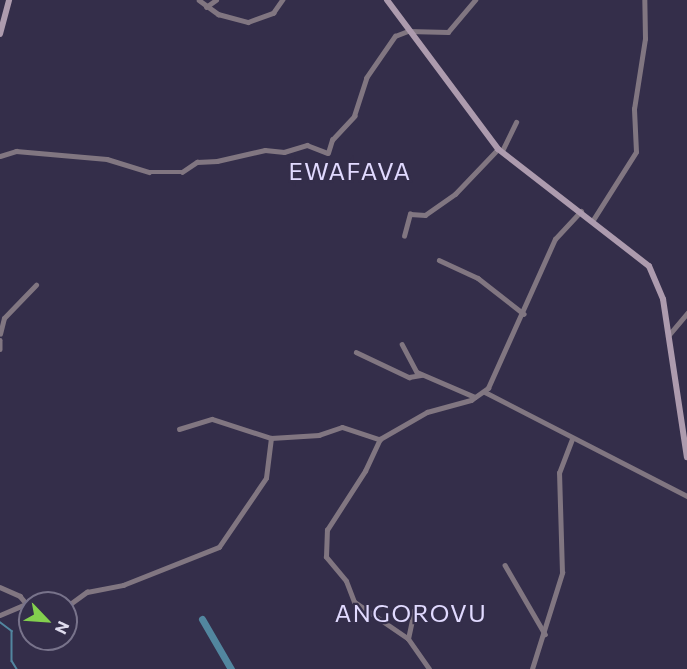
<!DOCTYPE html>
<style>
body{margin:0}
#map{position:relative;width:687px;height:669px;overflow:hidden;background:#342e4a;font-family:Commissioner,sans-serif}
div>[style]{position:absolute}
.stream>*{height:1.5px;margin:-0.75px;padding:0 0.75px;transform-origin:0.75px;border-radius:0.75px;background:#52869f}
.river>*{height:7px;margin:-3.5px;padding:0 3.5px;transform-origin:3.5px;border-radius:3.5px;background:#52869f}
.street>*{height:4.5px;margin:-2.25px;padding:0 2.25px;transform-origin:2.25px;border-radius:2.25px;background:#817681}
.secondary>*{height:6px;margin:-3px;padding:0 3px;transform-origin:3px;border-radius:3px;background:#ad9bae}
span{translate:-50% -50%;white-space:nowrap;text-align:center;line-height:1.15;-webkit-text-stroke:4.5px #342e4a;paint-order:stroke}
.quarter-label{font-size:24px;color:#e1daff;letter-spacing:1.5px}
.north{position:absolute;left:18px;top:591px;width:60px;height:60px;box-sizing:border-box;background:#342e4a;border:2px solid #78738b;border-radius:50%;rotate:115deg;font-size:16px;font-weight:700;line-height:24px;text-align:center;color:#dedbed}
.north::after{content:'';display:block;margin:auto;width:21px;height:27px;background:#83d04e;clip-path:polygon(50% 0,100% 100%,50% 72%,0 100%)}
</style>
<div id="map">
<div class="stream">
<i style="left:0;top:622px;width:15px;rotate:37deg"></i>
<i style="left:12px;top:631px;width:30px;rotate:90deg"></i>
<i style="left:12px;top:661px;width:9px;rotate:58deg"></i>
</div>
<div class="river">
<i style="left:202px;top:619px;width:58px;rotate:59.9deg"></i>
</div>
<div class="street">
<i style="left:199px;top:0;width:24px;rotate:36deg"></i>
<i style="left:218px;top:14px;width:31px;rotate:15deg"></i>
<i style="left:248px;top:22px;width:27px;rotate:-20deg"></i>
<i style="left:273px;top:13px;width:16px;rotate:-55deg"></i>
<i style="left:206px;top:7px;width:12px;rotate:-35deg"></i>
<i style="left:502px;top:151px;width:32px;rotate:-64deg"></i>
<i style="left:0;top:156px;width:17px;rotate:-17deg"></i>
<i style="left:16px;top:151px;width:91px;rotate:5deg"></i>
<i style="left:107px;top:159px;width:44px;rotate:17.2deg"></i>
<i style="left:149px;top:172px;width:33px"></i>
<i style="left:182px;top:172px;width:18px;rotate:-34deg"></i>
<i style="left:197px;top:162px;width:20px;rotate:-3deg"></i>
<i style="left:217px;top:161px;width:49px;rotate:-12.9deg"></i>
<i style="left:265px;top:150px;width:19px;rotate:6deg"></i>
<i style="left:284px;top:152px;width:24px;rotate:-17deg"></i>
<i style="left:307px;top:145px;width:22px;rotate:21deg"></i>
<i style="left:328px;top:153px;width:14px;rotate:-73deg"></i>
<i style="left:332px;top:140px;width:33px;rotate:-47deg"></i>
<i style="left:354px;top:116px;width:40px;rotate:-72deg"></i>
<i style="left:366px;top:78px;width:51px;rotate:-55.4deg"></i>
<i style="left:395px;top:36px;width:14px;rotate:-21deg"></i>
<i style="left:408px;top:31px;width:40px;rotate:1.4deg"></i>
<i style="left:448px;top:32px;width:42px;rotate:-49.8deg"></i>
<i style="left:593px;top:220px;width:80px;rotate:-57.7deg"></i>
<i style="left:636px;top:152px;width:43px;rotate:-92.7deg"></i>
<i style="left:634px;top:109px;width:71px;rotate:-81.1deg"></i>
<i style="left:645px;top:39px;width:39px;rotate:-91deg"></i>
<i style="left:404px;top:236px;width:23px;rotate:-75deg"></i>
<i style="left:410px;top:214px;width:15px;rotate:4deg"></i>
<i style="left:425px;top:215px;width:37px;rotate:-35deg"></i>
<i style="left:455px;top:194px;width:62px;rotate:-46.3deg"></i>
<i style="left:439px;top:260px;width:43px;rotate:24.8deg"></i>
<i style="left:478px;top:278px;width:58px;rotate:38deg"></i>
<i style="left:0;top:334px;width:16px;rotate:-76deg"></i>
<i style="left:4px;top:318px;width:46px;rotate:-45.9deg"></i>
<i style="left:668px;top:336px;width:30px;rotate:-50deg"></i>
<i style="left:0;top:340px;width:9px;rotate:90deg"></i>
<i style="left:402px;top:344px;width:32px;rotate:62deg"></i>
<i style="left:417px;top:372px;width:63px;rotate:23.3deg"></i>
<i style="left:356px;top:352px;width:59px;rotate:25.3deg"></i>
<i style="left:409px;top:377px;width:13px;rotate:-9deg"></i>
<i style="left:485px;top:392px;width:227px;rotate:27.2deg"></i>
<i style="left:179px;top:429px;width:34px;rotate:-17deg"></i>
<i style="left:212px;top:419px;width:62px;rotate:17.9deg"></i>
<i style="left:505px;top:565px;width:80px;rotate:59.9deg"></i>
<i style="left:0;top:587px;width:22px;rotate:24deg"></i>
<i style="left:20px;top:596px;width:16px;rotate:50deg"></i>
<i style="left:66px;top:607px;width:26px;rotate:-36deg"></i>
<i style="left:87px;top:592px;width:37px;rotate:-11deg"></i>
<i style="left:123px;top:585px;width:103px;rotate:-21.6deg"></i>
<i style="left:219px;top:547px;width:83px;rotate:-55.7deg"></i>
<i style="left:266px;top:478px;width:40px;rotate:-82.9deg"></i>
<i style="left:271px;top:438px;width:48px;rotate:-3.6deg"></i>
<i style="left:319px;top:435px;width:24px;rotate:-19deg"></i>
<i style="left:342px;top:427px;width:40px;rotate:18deg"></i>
<i style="left:0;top:615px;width:28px;rotate:-23deg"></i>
<i style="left:408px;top:639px;width:30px;rotate:-78deg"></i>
<i style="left:429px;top:669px;width:37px;rotate:-125deg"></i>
<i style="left:408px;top:639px;width:65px;rotate:-145.6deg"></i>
<i style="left:354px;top:602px;width:22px;rotate:-111deg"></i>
<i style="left:346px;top:581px;width:31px;rotate:-130deg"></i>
<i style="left:326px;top:557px;width:27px;rotate:-88deg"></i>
<i style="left:327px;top:530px;width:70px;rotate:-57.2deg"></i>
<i style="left:365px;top:471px;width:35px;rotate:-65deg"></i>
<i style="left:380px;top:439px;width:54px;rotate:-29.9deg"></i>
<i style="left:427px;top:412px;width:46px;rotate:-15.3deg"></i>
<i style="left:471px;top:400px;width:21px;rotate:-35deg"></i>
<i style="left:488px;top:388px;width:163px;rotate:-65.8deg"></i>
<i style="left:555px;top:239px;width:38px;rotate:-47deg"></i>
<i style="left:532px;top:669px;width:101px;rotate:-72.6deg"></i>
<i style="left:562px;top:573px;width:100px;rotate:-91.7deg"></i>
<i style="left:559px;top:473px;width:36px;rotate:-69deg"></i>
</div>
<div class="secondary">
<i style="left:387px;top:0;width:186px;rotate:53.3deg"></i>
<i style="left:498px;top:149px;width:191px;rotate:37.8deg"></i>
<i style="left:649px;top:266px;width:36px;rotate:67deg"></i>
<i style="left:663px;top:299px;width:160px;rotate:81.4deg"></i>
<i style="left:0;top:34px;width:35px;rotate:-75deg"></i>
</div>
<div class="quarter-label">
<span style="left:350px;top:171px">EWAFAVA</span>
<span style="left:411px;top:613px">ANGOROVU</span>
</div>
<div class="north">N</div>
</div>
